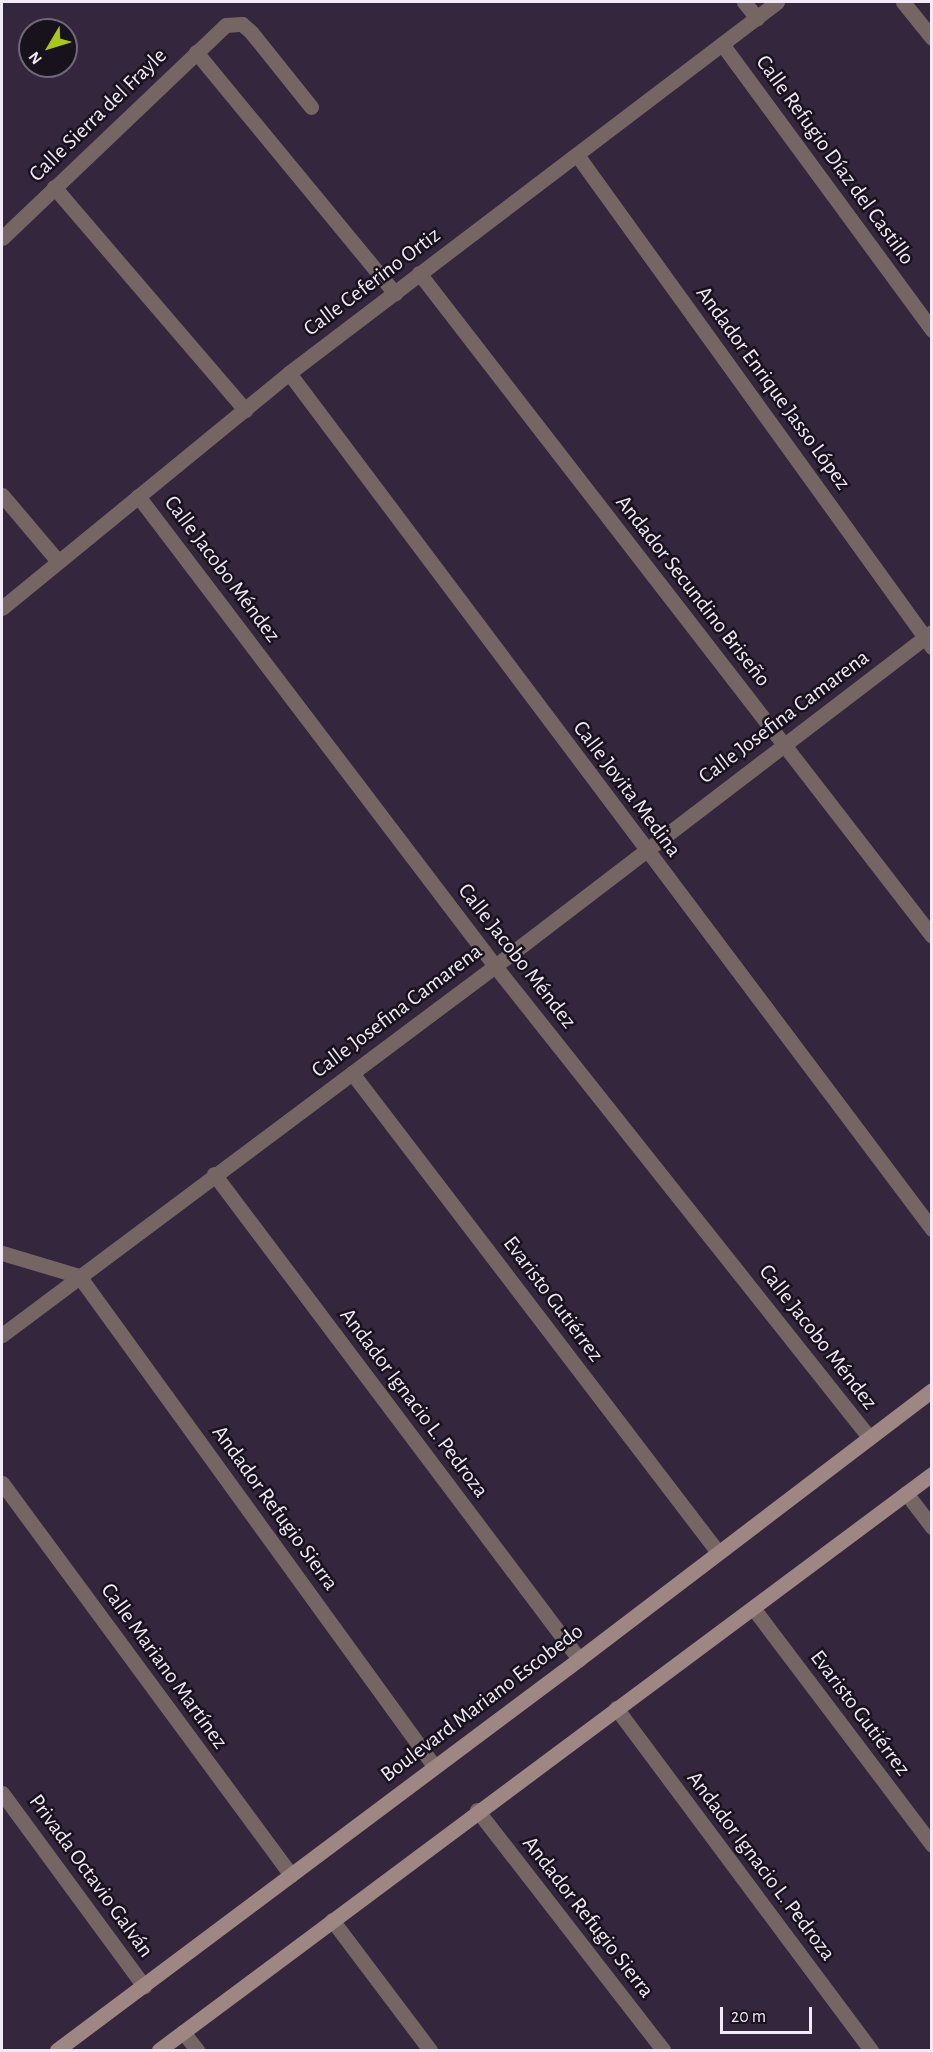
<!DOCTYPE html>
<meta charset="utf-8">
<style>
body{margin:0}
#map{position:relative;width:933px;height:2052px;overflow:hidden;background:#34263d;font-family:"Alegreya Sans",sans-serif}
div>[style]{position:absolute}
.lane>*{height:15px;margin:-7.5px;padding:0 7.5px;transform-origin:7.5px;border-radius:7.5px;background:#756664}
.street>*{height:15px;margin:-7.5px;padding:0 7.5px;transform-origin:7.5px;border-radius:7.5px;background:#756664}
.secondary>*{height:15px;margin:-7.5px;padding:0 7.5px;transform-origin:7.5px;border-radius:7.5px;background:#9e8682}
span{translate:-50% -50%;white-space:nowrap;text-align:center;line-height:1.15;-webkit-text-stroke:5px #18121d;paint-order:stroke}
.street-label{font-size:22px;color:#f2e9f9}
.frame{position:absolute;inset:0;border:3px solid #f2e9f9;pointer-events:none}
.north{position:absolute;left:18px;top:18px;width:60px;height:60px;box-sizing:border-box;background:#18121d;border:2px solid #6f6875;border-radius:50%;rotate:232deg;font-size:16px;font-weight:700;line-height:24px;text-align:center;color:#f2e9f9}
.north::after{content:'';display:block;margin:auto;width:21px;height:27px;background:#a8c71c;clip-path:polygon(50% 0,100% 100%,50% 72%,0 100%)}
.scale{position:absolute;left:720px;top:2007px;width:92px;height:27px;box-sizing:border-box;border:3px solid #f2e9f9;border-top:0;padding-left:8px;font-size:18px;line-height:21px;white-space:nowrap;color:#f2e9f9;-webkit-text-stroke:4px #18121d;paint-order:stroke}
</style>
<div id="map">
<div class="lane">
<i style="left:744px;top:2px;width:21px;rotate:51deg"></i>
</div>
<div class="street">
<i style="left:903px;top:2px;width:46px;rotate:51.1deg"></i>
<i style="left:722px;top:44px;width:355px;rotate:53.7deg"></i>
<i style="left:196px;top:52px;width:313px;rotate:50.5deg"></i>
<i style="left:577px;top:155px;width:607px;rotate:54.19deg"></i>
<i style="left:54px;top:187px;width:294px;rotate:49.4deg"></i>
<i style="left:2px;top:238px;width:309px;rotate:-43.6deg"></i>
<i style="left:226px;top:25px;width:16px;rotate:-4deg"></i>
<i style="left:242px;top:24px;width:12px;rotate:42deg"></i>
<i style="left:251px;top:32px;width:96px;rotate:51.3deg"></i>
<i style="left:419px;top:273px;width:838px;rotate:52.27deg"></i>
<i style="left:289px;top:373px;width:1071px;rotate:53.09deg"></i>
<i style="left:2px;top:495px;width:85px;rotate:49.8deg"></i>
<i style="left:138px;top:496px;width:590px;rotate:52.78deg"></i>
<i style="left:495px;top:966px;width:600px;rotate:51.56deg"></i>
<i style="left:2px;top:608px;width:371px;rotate:-39.3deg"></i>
<i style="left:289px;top:373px;width:613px;rotate:-37.24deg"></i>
<i style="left:352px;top:1073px;width:601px;rotate:52.63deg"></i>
<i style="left:214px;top:1174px;width:607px;rotate:53.04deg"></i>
<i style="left:2px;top:1253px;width:80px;rotate:16.6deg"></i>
<i style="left:79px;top:1276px;width:605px;rotate:54.08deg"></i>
<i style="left:2px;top:1335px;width:616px;rotate:-36.81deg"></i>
<i style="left:495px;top:966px;width:550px;rotate:-37.39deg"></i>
<i style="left:2px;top:1483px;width:487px;rotate:53.6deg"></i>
<i style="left:906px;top:1493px;width:43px;rotate:52.6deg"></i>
<i style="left:753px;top:1608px;width:297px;rotate:52.9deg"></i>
<i style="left:616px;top:1708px;width:427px;rotate:53.3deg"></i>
<i style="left:2px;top:1793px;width:240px;rotate:53.7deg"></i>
<i style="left:477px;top:1810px;width:304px;rotate:52.2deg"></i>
<i style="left:332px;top:1920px;width:163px;rotate:53deg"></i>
<i style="left:183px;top:2032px;width:23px;rotate:52deg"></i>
</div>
<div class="secondary">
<i style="left:57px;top:2050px;width:652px;rotate:-36.83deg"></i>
<i style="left:579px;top:1659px;width:444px;rotate:-37.3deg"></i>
<i style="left:159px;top:2050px;width:964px;rotate:-36.69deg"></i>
</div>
<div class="street-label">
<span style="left:98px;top:115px;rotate:-44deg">Calle Sierra del Frayle</span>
<span style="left:835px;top:160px;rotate:54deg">Calle Refugio Díaz del Castillo</span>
<span style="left:372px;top:282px;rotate:-37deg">Calle Ceferino Ortiz</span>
<span style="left:773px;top:388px;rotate:54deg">Andador Enrique Jasso López</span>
<span style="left:222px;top:569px;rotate:53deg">Calle Jacobo Méndez</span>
<span style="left:693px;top:591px;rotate:52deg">Andador Secundino Briseño</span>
<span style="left:784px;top:717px;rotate:-37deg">Calle Josefina Camarena</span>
<span style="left:627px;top:789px;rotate:53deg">Calle Jovita Medina</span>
<span style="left:517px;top:956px;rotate:52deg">Calle Jacobo Méndez</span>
<span style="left:397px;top:1011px;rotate:-37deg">Calle Josefina Camarena</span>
<span style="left:553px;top:1299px;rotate:53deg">Evaristo Gutiérrez</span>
<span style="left:818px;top:1337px;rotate:52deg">Calle Jacobo Méndez</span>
<span style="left:414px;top:1403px;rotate:53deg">Andador Ignacio L. Pedroza</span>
<span style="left:275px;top:1508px;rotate:54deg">Andador Refugio Sierra</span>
<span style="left:164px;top:1666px;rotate:54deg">Calle Mariano Martínez</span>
<span style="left:482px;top:1703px;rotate:-37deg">Boulevard Mariano Escobedo</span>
<span style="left:860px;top:1713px;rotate:53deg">Evaristo Gutiérrez</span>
<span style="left:761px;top:1866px;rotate:53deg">Andador Ignacio L. Pedroza</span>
<span style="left:91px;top:1876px;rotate:54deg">Privada Octavio Galván</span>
<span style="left:588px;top:1917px;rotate:52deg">Andador Refugio Sierra</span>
</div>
<div class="frame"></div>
<div class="north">N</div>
<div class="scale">20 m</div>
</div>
